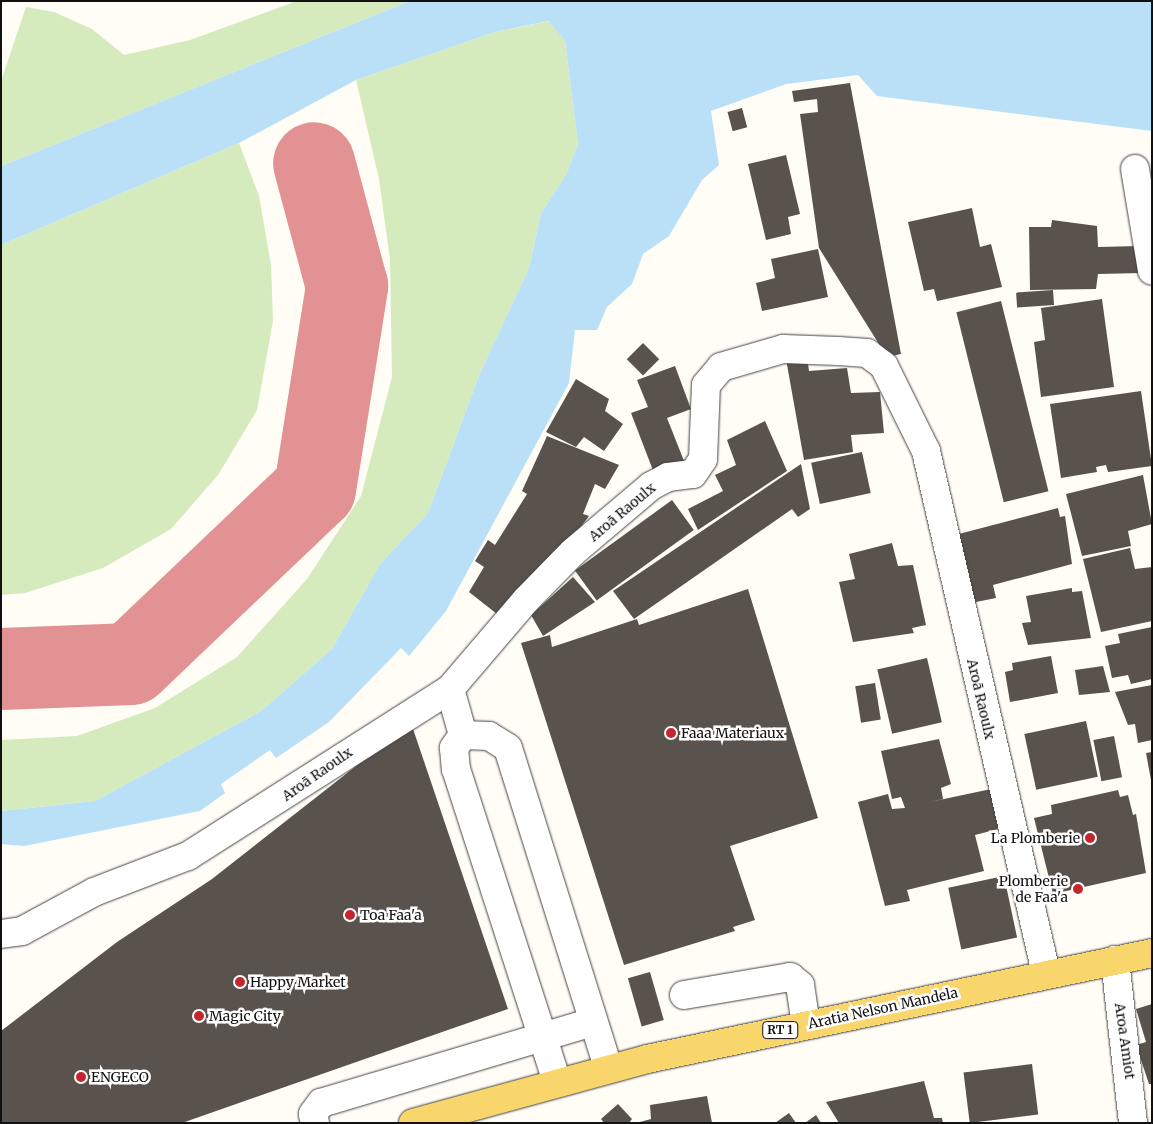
<!DOCTYPE html>
<meta charset="utf-8">
<style>
body{margin:0}
#map{position:relative;width:1153px;height:1124px;overflow:hidden;background:#fffdf5;font-family:Merriweather,serif}
div>[style]{position:absolute}
.green>*{inset:0;background:#d5ebbd}
.water>*{inset:0;background:#b9e0f7}
.taxiway>*{height:82px;margin:-41px;padding:0 41px;transform-origin:41px;border-radius:41px;background:#e29292}
.building>*{inset:0;background:#5a524d;transform-origin:0 0}
.roads{filter:drop-shadow(0 0 1px #444) drop-shadow(0 0 1px #444)}
.minor>*{height:28px;margin:-14px;padding:0 14px;transform-origin:14px;border-radius:14px;background:#fff}
.major>*{height:28px;margin:-14px;padding:0 14px;transform-origin:14px;border-radius:14px;background:#f9d66b}
.dots>*{width:14px;height:14px;translate:-50% -50%;box-sizing:border-box;border:2px solid #fff;border-radius:50%}
span{translate:-50% -50%;white-space:nowrap;text-align:center;line-height:1.15;-webkit-text-stroke:5px #fff;paint-order:stroke}
.shield-label span{padding:1px 4px;background:#fff;border:1px solid;border-radius:4px;-webkit-text-stroke-width:0}
.shield-label{font-size:12px;color:#111;font-weight:700}
.street-label{font-size:14px;color:#111}
.poi-label{font-size:14px;color:#111}
.left{translate:0 -50%;text-align:left}
.right{translate:-100% -50%;text-align:right}
.frame{position:absolute;inset:0;border:2px solid #111;pointer-events:none}
</style>
<div id="map">
<div class="green">
<i style="clip-path:polygon(297px 1px,410px 1px,1px 166px,1px 81px,26px 7px,54px 12px,92px 29px,124px 55px,190px 40px)"></i>
<i style="clip-path:polygon(550px 21px,565px 41px,578px 144px,566px 175px,541px 213px,529px 268px,480px 373px,428px 513px,380px 564px,332px 649px,261px 711px,95px 801px,1px 811px,1px 740px,77px 736px,155px 708px,237px 657px,307px 579px,361px 496px,392px 377px,390px 260px,379px 179px,356px 80px,495px 32px)"></i>
<i style="clip-path:polygon(239px 143px,259px 196px,271px 265px,273px 321px,257px 410px,218px 475px,171px 529px,103px 568px,25px 593px,1px 595px,1px 245px)"></i>
</div>
<div class="water">
<i style="clip-path:polygon(410px 1px,1152px 1px,1152px 131px,877px 96px,858px 75px,786px 84px,711px 111px,719px 165px,702px 180px,669px 236px,643px 254px,632px 284px,607px 307px,597px 330px,575px 330px,569px 383px,446px 611px,409px 656px,401px 648px,329px 722px,276px 758px,270px 750px,221px 784px,225px 793px,200px 811px,24px 846px,1px 844px,1px 811px,95px 801px,261px 711px,332px 649px,380px 564px,428px 513px,480px 373px,529px 268px,541px 213px,566px 175px,578px 144px,565px 41px,549px 21px,495px 32px,356px 80px,239px 143px,1px 245px,1px 166px)"></i>
</div>
<div class="taxiway">
<i style="left:1px;top:669px;width:130px;rotate:-2.2deg"></i>
<i style="left:131px;top:664px;width:254px;rotate:-43.6deg"></i>
<i style="left:315px;top:489px;width:206px;rotate:-81deg"></i>
<i style="left:347px;top:286px;width:127px;rotate:-105deg"></i>
</div>
<div class="building">
<i style="clip-path:polygon(850px 83px,901px 354px,887px 357px,819px 248px,800px 114px,818px 112px,817px 99px,794px 102px,792px 91px)"></i>
<i style="left:742px;top:108px;width:20px;height:15px;rotate:75deg"></i>
<i style="clip-path:polygon(786px 155px,800px 214px,788px 217px,791px 234px,766px 240px,748px 164px)"></i>
<i style="clip-path:polygon(972px 208px,980px 247px,991px 244px,1002px 287px,937px 301px,934px 289px,924px 291px,908px 222px)"></i>
<i style="clip-path:polygon(1052px 220px,1097px 226px,1098px 247px,1139px 246px,1142px 273px,1098px 274px,1096px 289px,1030px 290px,1029px 227px,1051px 227px)"></i>
<i style="clip-path:polygon(818px 249px,828px 297px,762px 311px,756px 283px,775px 278px,771px 259px)"></i>
<i style="left:1053px;top:290px;width:15px;height:37px;rotate:86deg"></i>
<i style="clip-path:polygon(1102px 299px,1114px 387px,1041px 397px,1034px 342px,1045px 340px,1041px 308px)"></i>
<i style="left:1001px;top:301px;width:196px;height:46px;rotate:76deg"></i>
<i style="left:643px;top:343px;width:23px;height:23px;rotate:45deg"></i>
<i style="clip-path:polygon(807px 356px,809px 371px,847px 368px,851px 393px,880px 392px,884px 433px,851px 435px,853px 452px,804px 460px,786px 359px)"></i>
<i style="clip-path:polygon(675px 366px,691px 409px,667px 418px,684px 461px,654px 473px,631px 413px,648px 407px,637px 380px)"></i>
<i style="clip-path:polygon(576px 379px,609px 399px,605px 411px,623px 424px,604px 451px,584px 437px,576px 447px,546px 432px)"></i>
<i style="clip-path:polygon(1141px 391px,1152px 466px,1108px 472px,1106px 465px,1096px 467px,1097px 472px,1061px 478px,1050px 404px)"></i>
<i style="clip-path:polygon(765px 421px,787px 471px,698px 530px,688px 509px,723px 491px,715px 475px,736px 465px,727px 440px)"></i>
<i style="clip-path:polygon(547px 436px,619px 465px,605px 489px,595px 484px,583px 514px,589px 516px,560px 555px,554px 551px,497px 614px,469px 592px,484px 567px,475px 561px,488px 540px,495px 545px,527px 494px,522px 491px)"></i>
<i style="left:862px;top:452px;width:42px;height:52px;rotate:78deg"></i>
<i style="clip-path:polygon(801px 464px,810px 509px,798px 517px,792px 509px,634px 619px,613px 591px)"></i>
<i style="clip-path:polygon(1143px 475px,1152px 524px,1128px 531px,1131px 546px,1082px 556px,1066px 494px)"></i>
<i style="left:672px;top:500px;width:37px;height:120px;rotate:54deg"></i>
<i style="clip-path:polygon(1058px 508px,1060px 517px,1065px 516px,1072px 564px,993px 585px,996px 598px,971px 603px,955px 535px)"></i>
<i style="clip-path:polygon(892px 543px,898px 566px,913px 565px,926px 625px,912px 628px,914px 633px,853px 642px,839px 582px,855px 579px,849px 554px)"></i>
<i style="clip-path:polygon(1130px 548px,1135px 569px,1152px 567px,1152px 621px,1101px 632px,1083px 559px)"></i>
<i style="clip-path:polygon(573px 577px,595px 602px,543px 636px,531px 615px)"></i>
<i style="clip-path:polygon(1072px 588px,1072px 592px,1082px 591px,1091px 638px,1028px 645px,1022px 623px,1031px 622px,1026px 596px)"></i>
<i style="clip-path:polygon(748px 589px,818px 818px,730px 846px,755px 920px,733px 927px,735px 931px,624px 965px,521px 643px,550px 635px,552px 647px,637px 619px,639px 625px)"></i>
<i style="clip-path:polygon(1152px 627px,1152px 679px,1131px 684px,1128px 675px,1112px 678px,1105px 646px,1120px 643px,1118px 634px)"></i>
<i style="clip-path:polygon(1051px 656px,1058px 693px,1010px 702px,1005px 672px,1013px 670px,1012px 663px)"></i>
<i style="left:927px;top:658px;width:66px;height:51px;rotate:77deg"></i>
<i style="clip-path:polygon(1103px 666px,1110px 692px,1079px 695px,1075px 670px)"></i>
<i style="left:875px;top:683px;width:37px;height:20px;rotate:81deg"></i>
<i style="clip-path:polygon(1152px 685px,1152px 740px,1138px 743px,1135px 724px,1128px 725px,1115px 692px)"></i>
<i style="left:1086px;top:721px;width:57px;height:63px;rotate:78deg"></i>
<i style="clip-path:polygon(411px 723px,508px 1009px,182px 1123px,1px 1123px,1px 1031px,117px 942px,212px 879px)"></i>
<i style="left:1114px;top:736px;width:42px;height:21px;rotate:79deg"></i>
<i style="clip-path:polygon(939px 739px,951px 784px,941px 788px,943px 799px,925px 803px,996px 788px,1006px 827px,975px 835px,984px 871px,907px 890px,910px 901px,885px 906px,858px 802px,888px 794px,892px 809px,905px 808px,901px 797px,892px 799px,881px 751px)"></i>
<i style="clip-path:polygon(1152px 752px,1152px 780px,1151px 780px,1146px 753px)"></i>
<i style="clip-path:polygon(1118px 790px,1120px 797px,1128px 795px,1133px 815px,1136px 814px,1146px 873px,1053px 894px,1034px 818px,1052px 814px,1051px 805px)"></i>
<i style="left:1004px;top:876px;width:63px;height:57px;rotate:78deg"></i>
<i style="left:650px;top:972px;width:50px;height:23px;rotate:74deg"></i>
<i style="clip-path:polygon(1152px 1004px,1152px 1084px,1149px 1084px,1136px 1045px,1146px 1042px,1136px 1009px)"></i>
<i style="left:1032px;top:1064px;width:51px;height:69px;rotate:83deg"></i>
<i style="clip-path:polygon(924px 1081px,934px 1118px,942px 1118px,943px 1123px,839px 1123px,826px 1102px)"></i>
<i style="clip-path:polygon(707px 1096px,712px 1123px,636px 1123px,651px 1119px,650px 1105px)"></i>
<i style="clip-path:polygon(618px 1104px,632px 1119px,629px 1123px,604px 1123px,601px 1119px)"></i>
<i style="clip-path:polygon(789px 1113px,796px 1123px,775px 1123px)"></i>
<i style="clip-path:polygon(816px 1115px,821px 1123px,805px 1123px)"></i>
</div>
<div class="roads">
<div class="minor">
<i style="left:1135px;top:169px;width:103px;rotate:80.5deg"></i>
<i style="left:450px;top:689px;width:48px;rotate:74.2deg"></i>
<i style="left:463px;top:735px;width:26px;rotate:2deg"></i>
<i style="left:489px;top:736px;width:22px;rotate:32deg"></i>
<i style="left:508px;top:748px;width:335px;rotate:72.6deg"></i>
<i style="left:463px;top:735px;width:16px;rotate:125deg"></i>
<i style="left:454px;top:748px;width:21px;rotate:85deg"></i>
<i style="left:456px;top:769px;width:328px;rotate:72.1deg"></i>
<i style="left:1px;top:934px;width:21px;rotate:-8deg"></i>
<i style="left:22px;top:931px;width:82px;rotate:-28.4deg"></i>
<i style="left:94px;top:892px;width:101px;rotate:-21deg"></i>
<i style="left:188px;top:856px;width:311px;rotate:-32.5deg"></i>
<i style="left:450px;top:689px;width:117px;rotate:-49.5deg"></i>
<i style="left:526px;top:600px;width:67px;rotate:-45.6deg"></i>
<i style="left:573px;top:552px;width:102px;rotate:-40.2deg"></i>
<i style="left:651px;top:486px;width:19px;rotate:-28deg"></i>
<i style="left:668px;top:477px;width:25px;rotate:-7deg"></i>
<i style="left:693px;top:474px;width:18px;rotate:-56deg"></i>
<i style="left:703px;top:459px;width:74px;rotate:-87.7deg"></i>
<i style="left:706px;top:385px;width:23px;rotate:-50deg"></i>
<i style="left:721px;top:367px;width:65px;rotate:-16.2deg"></i>
<i style="left:783px;top:349px;width:55px;rotate:2.1deg"></i>
<i style="left:838px;top:351px;width:29px;rotate:4deg"></i>
<i style="left:867px;top:353px;width:21px;rotate:37deg"></i>
<i style="left:884px;top:366px;width:95px;rotate:63.7deg"></i>
<i style="left:926px;top:451px;width:536px;rotate:77.05deg"></i>
<i style="left:1115px;top:960px;width:164px;rotate:83.7deg"></i>
<i style="left:684px;top:995px;width:108px;rotate:-9.6deg"></i>
<i style="left:790px;top:977px;width:13px;rotate:39deg"></i>
<i style="left:800px;top:985px;width:40px;rotate:81.5deg"></i>
<i style="left:315px;top:1123px;width:9px;rotate:-103deg"></i>
<i style="left:313px;top:1114px;width:14px;rotate:-54deg"></i>
<i style="left:321px;top:1103px;width:283px;rotate:-16.6deg"></i>
</div>
<div class="major">
<i style="left:413px;top:1123px;width:243px;rotate:-15.3deg"></i>
<i style="left:647px;top:1059px;width:516px;rotate:-11.85deg"></i>
</div>
</div>
<div class="dots">
<i style="left:671px;top:733px;background:#c4262e"></i>
<i style="left:1090px;top:838px;background:#c4262e"></i>
<i style="left:1078px;top:889px;background:#c4262e"></i>
<i style="left:350px;top:915px;background:#c4262e"></i>
<i style="left:240px;top:982px;background:#c4262e"></i>
<i style="left:199px;top:1016px;background:#c4262e"></i>
<i style="left:81px;top:1077px;background:#c4262e"></i>
</div>
<div class="shield-label">
<span style="left:780px;top:1030px">RT 1</span>
</div>
<div class="street-label">
<span style="left:622px;top:512px;rotate:-40deg">Aroā Raoulx</span>
<span style="left:981px;top:699px;rotate:77deg">Aroā Raoulx</span>
<span style="left:317px;top:774px;rotate:-35deg">Aroā Raoulx</span>
<span style="left:883px;top:1008px;rotate:-12deg">Aratia Nelson Mandela</span>
<span style="left:1125px;top:1041px;rotate:82deg">Aroa Amiot</span>
</div>
<div class="poi-label">
<span class="left" style="left:681px;top:733px">Faaa Materiaux</span>
<span class="right" style="left:1080px;top:838px">La Plomberie</span>
<span class="right" style="left:1068px;top:889px">Plomberie<br>de Faa'a</span>
<span class="left" style="left:360px;top:915px">Toa Faa'a</span>
<span class="left" style="left:250px;top:982px">Happy Market</span>
<span class="left" style="left:209px;top:1016px">Magic City</span>
<span class="left" style="left:91px;top:1077px">ENGECO</span>
</div>
<div class="frame"></div>
</div>
